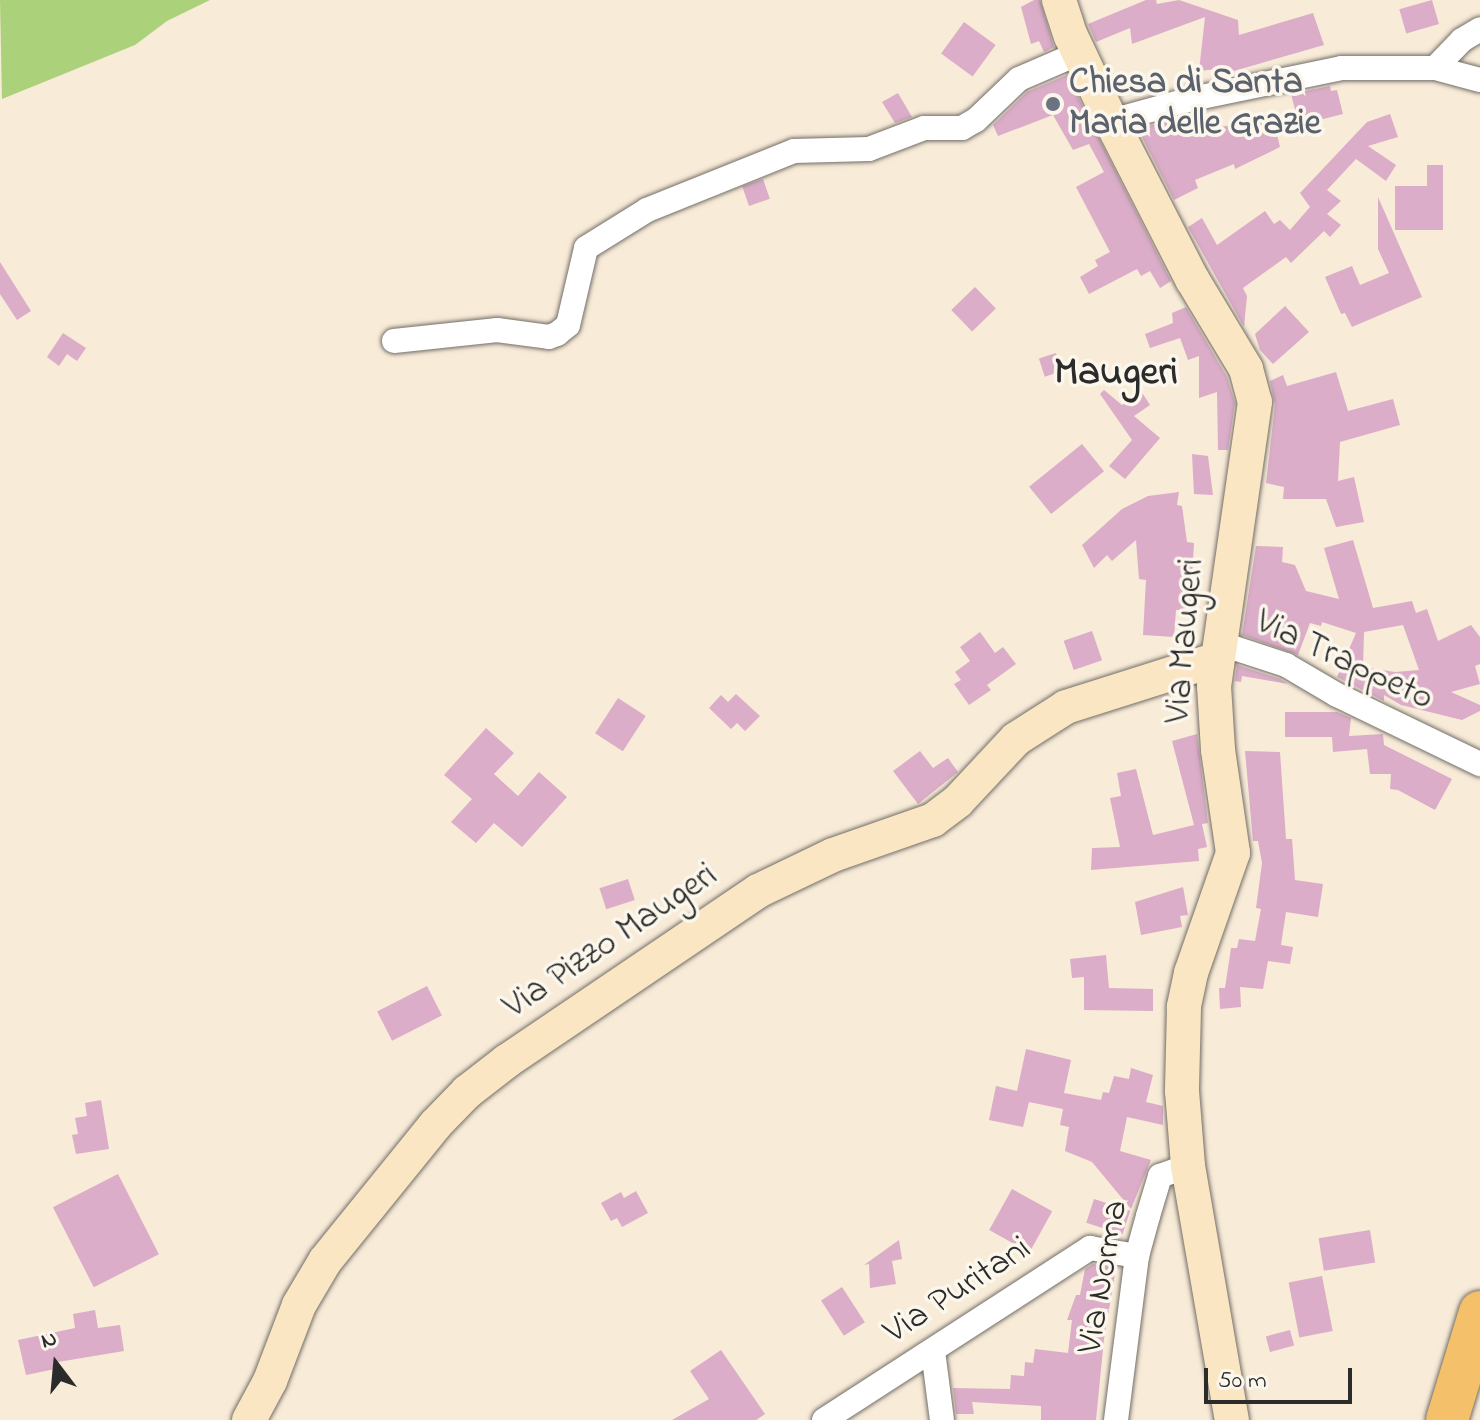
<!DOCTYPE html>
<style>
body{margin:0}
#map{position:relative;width:1480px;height:1420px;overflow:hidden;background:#f8ebd8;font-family:"Indie Flower",sans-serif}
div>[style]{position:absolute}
.green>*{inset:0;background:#abd17b}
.building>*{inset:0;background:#dbadc8;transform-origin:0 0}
.roads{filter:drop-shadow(0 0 2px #736e68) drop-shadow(0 0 2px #736e68)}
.street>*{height:24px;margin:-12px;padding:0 12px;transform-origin:12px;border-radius:12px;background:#fff}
.secondary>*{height:34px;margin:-17px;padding:0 17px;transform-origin:17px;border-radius:17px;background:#fbe6c3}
.highway>*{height:42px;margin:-21px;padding:0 21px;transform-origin:21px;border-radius:21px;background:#f4c16a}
.dots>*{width:22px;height:22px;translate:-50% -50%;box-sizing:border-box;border:4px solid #fbf7ec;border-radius:50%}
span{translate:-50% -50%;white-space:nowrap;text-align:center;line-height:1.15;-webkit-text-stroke:7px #fbf7ec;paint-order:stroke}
.worship-label{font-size:36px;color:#5b616d;font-weight:700}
.left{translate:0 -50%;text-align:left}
.street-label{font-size:36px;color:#2b2b2b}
.quarter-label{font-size:40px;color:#2b2b2b;font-weight:700}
.north{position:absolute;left:16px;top:1324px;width:80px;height:80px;-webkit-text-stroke:6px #fbf7ec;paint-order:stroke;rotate:344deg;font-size:22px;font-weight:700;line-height:32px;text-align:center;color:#2b2b2b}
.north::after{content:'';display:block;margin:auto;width:28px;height:36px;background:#2b2b2b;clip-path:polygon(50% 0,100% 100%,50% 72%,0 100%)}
.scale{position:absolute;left:1204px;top:1368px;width:148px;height:36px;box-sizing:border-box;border:4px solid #2b2b2b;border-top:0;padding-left:10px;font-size:24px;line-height:28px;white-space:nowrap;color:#2b2b2b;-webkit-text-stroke:6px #fbf7ec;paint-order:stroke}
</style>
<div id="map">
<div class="green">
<i style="clip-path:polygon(0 0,210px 0,167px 21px,135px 45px,2px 99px)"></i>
</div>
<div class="building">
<i style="clip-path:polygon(1034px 0,1040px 0,1054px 47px,1044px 52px,1039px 41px,1031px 44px,1021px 7px)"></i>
<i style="clip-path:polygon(1146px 0,1156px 0,1157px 4px,1179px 0,1238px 20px,1239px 35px,1313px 13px,1324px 45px,1227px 73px,1226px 68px,1199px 71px,1205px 17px,1132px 44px,1130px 28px,1096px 42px,1088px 24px)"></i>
<i style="left:1432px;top:0;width:25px;height:34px;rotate:74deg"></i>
<i style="left:964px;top:22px;width:39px;height:39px;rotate:36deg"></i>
<i style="clip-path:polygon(1067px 75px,1171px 281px,1160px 288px,1150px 271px,1141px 276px,1137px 269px,1089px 294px,1080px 277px,1098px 266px,1095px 260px,1110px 252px,1076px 187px,1104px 172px,1089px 144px,1073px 150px,1053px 115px,998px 136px,993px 125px,1027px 92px)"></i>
<i style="clip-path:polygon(1330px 86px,1331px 91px,1337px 90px,1343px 114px,1299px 125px,1291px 94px)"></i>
<i style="clip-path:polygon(898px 93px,912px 117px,895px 123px,882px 102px)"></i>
<i style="clip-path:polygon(1254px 113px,1257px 122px,1273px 118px,1280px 147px,1235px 169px,1234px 164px,1195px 180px,1198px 188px,1174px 200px,1138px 129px,1194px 114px,1199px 132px,1239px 123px,1238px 116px)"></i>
<i style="clip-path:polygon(1390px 114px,1398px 137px,1368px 146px,1396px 165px,1386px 181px,1356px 159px,1327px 190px,1341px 201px,1327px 214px,1341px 225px,1330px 237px,1324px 231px,1291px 263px,1286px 257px,1243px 288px,1247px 296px,1244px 327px,1188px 227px,1202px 218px,1217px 245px,1265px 211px,1274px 224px,1280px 220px,1290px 230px,1310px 207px,1300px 193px,1367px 122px)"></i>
<i style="clip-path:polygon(1427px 165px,1443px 165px,1443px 230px,1395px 230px,1395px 186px,1427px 186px)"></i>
<i style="left:763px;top:179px;width:21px;height:22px;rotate:71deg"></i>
<i style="clip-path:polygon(1378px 197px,1422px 297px,1352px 327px,1345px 313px,1341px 314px,1325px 277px,1352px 266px,1360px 285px,1389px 273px,1378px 249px)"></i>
<i style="clip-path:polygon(0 262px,31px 311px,17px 320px,0 294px)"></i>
<i style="left:975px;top:287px;width:30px;height:33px;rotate:46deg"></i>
<i style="clip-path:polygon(1285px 306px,1309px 332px,1273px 364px,1260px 350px,1255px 334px)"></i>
<i style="clip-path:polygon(1186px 307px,1227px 377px,1235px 403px,1228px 450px,1218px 450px,1217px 392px,1199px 398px,1199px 356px,1188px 360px,1180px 338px,1150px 348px,1145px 334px,1173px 323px,1172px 313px)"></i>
<i style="clip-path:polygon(63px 333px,86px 348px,77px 361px,67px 354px,59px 366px,47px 357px)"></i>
<i style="left:1056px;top:353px;width:19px;height:18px;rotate:72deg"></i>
<i style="clip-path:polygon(1336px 372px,1348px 411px,1393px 399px,1400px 425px,1340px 442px,1338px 481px,1354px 477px,1364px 522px,1336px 527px,1326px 499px,1283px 499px,1284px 487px,1266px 483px,1275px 405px,1270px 381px,1283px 375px,1287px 386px)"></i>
<i style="clip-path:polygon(1104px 390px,1122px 405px,1141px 391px,1150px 405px,1134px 416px,1160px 438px,1125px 479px,1109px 466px,1132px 440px,1100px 394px)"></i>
<i style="left:1082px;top:444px;width:35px;height:68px;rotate:51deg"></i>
<i style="clip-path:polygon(1192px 454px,1208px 456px,1213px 495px,1194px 494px)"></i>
<i style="clip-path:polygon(1179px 492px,1177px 505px,1182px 506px,1187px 542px,1194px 543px,1191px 595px,1199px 596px,1198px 611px,1176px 610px,1174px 637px,1143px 635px,1146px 580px,1139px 579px,1136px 540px,1112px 561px,1107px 555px,1094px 568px,1082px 545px,1122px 509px,1148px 496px)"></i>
<i style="clip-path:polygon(evenodd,1353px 540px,1373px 608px,1412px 601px,1416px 613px,1427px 609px,1438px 641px,1471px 625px,1480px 637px,1480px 664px,1475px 666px,1480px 684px,1451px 692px,1480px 705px,1480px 711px,1462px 720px,1401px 705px,1384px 695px,1384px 701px,1337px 677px,1356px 633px,1322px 622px,1321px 626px,1310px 623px,1298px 655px,1242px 635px,1256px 546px,1283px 547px,1282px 562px,1295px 565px,1306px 591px,1339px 599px,1324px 548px,1353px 540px,1403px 625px,1419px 670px,1395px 672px,1363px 667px,1364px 632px,1403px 625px)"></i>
<i style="left:1092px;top:631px;width:31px;height:30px;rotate:71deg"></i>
<i style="clip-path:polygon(980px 632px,995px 653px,1003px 647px,1016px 664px,987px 685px,991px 690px,969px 705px,954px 684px,961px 680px,955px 672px,970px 661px,960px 647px)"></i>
<i style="clip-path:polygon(1237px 665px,1280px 679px,1288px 684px,1242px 676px,1241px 682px,1235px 681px)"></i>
<i style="clip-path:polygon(736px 694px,760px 716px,745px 731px,737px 723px,731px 729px,709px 708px,721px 695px,728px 702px)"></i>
<i style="left:618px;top:698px;width:33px;height:42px;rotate:33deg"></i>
<i style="clip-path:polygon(1285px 712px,1337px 712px,1351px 718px,1349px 736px,1383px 734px,1384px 745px,1452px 779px,1435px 810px,1398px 790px,1390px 789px,1391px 774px,1370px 774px,1367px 749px,1333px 752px,1332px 737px,1285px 737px)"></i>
<i style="clip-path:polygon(486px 728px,514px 753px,494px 774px,518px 796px,539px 772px,567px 797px,522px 847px,494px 823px,476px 843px,451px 822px,472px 799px,444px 775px)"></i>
<i style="clip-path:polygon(1197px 734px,1208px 823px,1202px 824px,1207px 847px,1198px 849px,1199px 861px,1091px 870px,1092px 848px,1120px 847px,1110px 798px,1121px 796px,1117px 773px,1136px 769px,1153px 835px,1194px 825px,1172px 741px)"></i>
<i style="clip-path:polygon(920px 751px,933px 768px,948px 758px,958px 772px,918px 804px,893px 771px)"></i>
<i style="clip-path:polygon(1245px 751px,1280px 752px,1286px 839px,1292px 839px,1295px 880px,1323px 884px,1318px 917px,1286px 912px,1281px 945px,1293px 947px,1290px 964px,1268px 961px,1263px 989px,1240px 987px,1241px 1007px,1220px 1009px,1219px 988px,1225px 988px,1231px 948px,1237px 948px,1239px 939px,1255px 941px,1261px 909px,1256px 908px,1262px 863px,1258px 841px,1253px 841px)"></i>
<i style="left:628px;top:879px;width:22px;height:30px;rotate:72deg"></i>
<i style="clip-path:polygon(1183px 887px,1188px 915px,1180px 916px,1182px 927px,1141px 935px,1135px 902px)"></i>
<i style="clip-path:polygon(1106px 955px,1109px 988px,1153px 989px,1153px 1011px,1084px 1010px,1084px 977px,1072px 978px,1070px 959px)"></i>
<i style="left:427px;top:986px;width:33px;height:56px;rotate:63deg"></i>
<i style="clip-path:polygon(1026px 1049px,1071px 1060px,1064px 1093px,1101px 1100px,1103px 1092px,1109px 1093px,1114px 1076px,1129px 1079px,1131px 1068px,1153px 1075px,1146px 1102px,1163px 1106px,1163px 1125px,1127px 1117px,1120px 1151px,1151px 1160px,1131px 1209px,1092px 1162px,1065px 1151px,1069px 1127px,1060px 1125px,1063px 1109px,1029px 1102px,1023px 1127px,989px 1120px,996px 1086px,1017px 1091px)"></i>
<i style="clip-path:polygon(101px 1100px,109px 1149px,76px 1154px,72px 1135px,78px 1134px,75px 1118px,87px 1116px,85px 1103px)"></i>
<i style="left:118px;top:1174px;width:90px;height:73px;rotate:63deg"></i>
<i style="left:1012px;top:1189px;width:46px;height:47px;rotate:29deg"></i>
<i style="clip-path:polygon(636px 1191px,648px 1213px,622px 1227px,617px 1218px,611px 1221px,601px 1203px,621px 1192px,624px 1198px)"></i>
<i style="left:1094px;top:1199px;width:38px;height:25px;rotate:18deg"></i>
<i style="left:1370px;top:1230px;width:33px;height:52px;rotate:81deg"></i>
<i style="clip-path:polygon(899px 1240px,902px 1259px,892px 1261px,896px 1284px,870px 1288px,869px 1264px,864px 1265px)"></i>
<i style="clip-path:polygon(1093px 1264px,1116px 1268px,1104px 1339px,1096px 1420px,1041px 1420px,1041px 1406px,972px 1402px,974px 1414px,956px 1414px,953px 1388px,1010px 1389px,1011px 1375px,1024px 1376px,1025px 1362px,1033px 1363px,1035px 1349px,1068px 1353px,1072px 1320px,1067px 1320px,1076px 1295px,1080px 1295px,1085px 1269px)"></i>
<i style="left:1322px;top:1276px;width:56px;height:34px;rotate:79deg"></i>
<i style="left:842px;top:1287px;width:42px;height:25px;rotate:57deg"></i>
<i style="clip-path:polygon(95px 1310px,98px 1328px,120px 1325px,124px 1351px,58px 1362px,60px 1368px,26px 1375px,18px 1340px,75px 1328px,73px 1314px)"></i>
<i style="left:1290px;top:1330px;width:16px;height:25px;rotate:75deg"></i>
<i style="clip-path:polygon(721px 1350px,765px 1414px,756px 1420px,672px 1420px,709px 1399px,690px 1371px)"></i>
</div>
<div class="roads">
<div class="street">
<i style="left:1435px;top:68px;width:39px;rotate:-46deg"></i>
<i style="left:1462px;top:40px;width:21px;rotate:-31deg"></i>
<i style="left:1111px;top:121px;width:79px;rotate:-15.4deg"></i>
<i style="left:1187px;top:100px;width:157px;rotate:-11.7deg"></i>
<i style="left:1341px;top:68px;width:94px"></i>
<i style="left:1435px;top:68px;width:47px;rotate:14.9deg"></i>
<i style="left:394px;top:341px;width:104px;rotate:-6.1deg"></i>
<i style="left:497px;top:330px;width:52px;rotate:7.7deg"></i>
<i style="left:549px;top:337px;width:9px;rotate:-21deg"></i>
<i style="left:557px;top:334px;width:14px;rotate:-39deg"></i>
<i style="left:568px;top:325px;width:79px;rotate:-76.8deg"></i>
<i style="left:586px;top:248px;width:72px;rotate:-31.9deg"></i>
<i style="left:647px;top:210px;width:158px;rotate:-21.9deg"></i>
<i style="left:794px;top:151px;width:75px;rotate:-1.5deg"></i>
<i style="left:869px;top:149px;width:59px;rotate:-20.9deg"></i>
<i style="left:924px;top:128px;width:38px"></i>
<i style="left:962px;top:128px;width:16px;rotate:-30deg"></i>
<i style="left:976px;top:120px;width:59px;rotate:-43.6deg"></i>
<i style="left:1019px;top:79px;width:65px;rotate:-23.4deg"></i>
<i style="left:1219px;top:643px;width:71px;rotate:18.2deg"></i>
<i style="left:1286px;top:665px;width:59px;rotate:30.5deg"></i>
<i style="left:1337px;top:695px;width:159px;rotate:25.8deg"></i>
<i style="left:933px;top:1351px;width:70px;rotate:82.6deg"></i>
<i style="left:824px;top:1420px;width:317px;rotate:-32.9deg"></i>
<i style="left:1090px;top:1248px;width:48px;rotate:9.7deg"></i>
<i style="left:1116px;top:1420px;width:165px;rotate:-82.7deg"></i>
<i style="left:1137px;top:1256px;width:41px;rotate:-74.6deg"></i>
<i style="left:1148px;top:1216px;width:42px;rotate:-73.3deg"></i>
<i style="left:1160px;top:1176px;width:30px;rotate:-20deg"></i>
</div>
<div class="secondary">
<i style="left:1059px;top:0;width:38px;rotate:72deg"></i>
<i style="left:1071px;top:36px;width:94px;rotate:64.8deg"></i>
<i style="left:1111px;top:121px;width:178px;rotate:62.9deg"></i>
<i style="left:1192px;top:279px;width:105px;rotate:59deg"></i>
<i style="left:1246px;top:369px;width:34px;rotate:75deg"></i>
<i style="left:1255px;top:402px;width:287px;rotate:98.2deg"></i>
<i style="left:1214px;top:686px;width:64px;rotate:86.4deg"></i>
<i style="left:1218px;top:750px;width:104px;rotate:81.7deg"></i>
<i style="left:1233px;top:853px;width:127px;rotate:109.3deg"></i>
<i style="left:1191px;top:973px;width:35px;rotate:102deg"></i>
<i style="left:1184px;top:1007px;width:84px;rotate:91.4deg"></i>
<i style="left:1182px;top:1091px;width:75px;rotate:85.4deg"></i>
<i style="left:1188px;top:1166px;width:258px;rotate:80.2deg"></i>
<i style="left:249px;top:1420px;width:44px;rotate:-61.7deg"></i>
<i style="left:270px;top:1381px;width:81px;rotate:-69.1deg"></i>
<i style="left:299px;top:1305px;width:51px;rotate:-59.4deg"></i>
<i style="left:325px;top:1261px;width:175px;rotate:-51deg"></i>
<i style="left:435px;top:1125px;width:46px;rotate:-45.9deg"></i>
<i style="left:467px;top:1092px;width:51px;rotate:-37.8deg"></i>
<i style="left:507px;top:1061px;width:303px;rotate:-34.1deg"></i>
<i style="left:758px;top:891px;width:83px;rotate:-25.6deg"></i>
<i style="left:833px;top:855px;width:106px;rotate:-19.3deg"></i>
<i style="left:933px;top:820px;width:31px;rotate:-37deg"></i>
<i style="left:958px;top:801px;width:85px;rotate:-46.9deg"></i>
<i style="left:1016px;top:739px;width:59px;rotate:-32.6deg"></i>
<i style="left:1066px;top:707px;width:158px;rotate:-17.6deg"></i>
</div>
<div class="highway">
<i style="left:1447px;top:1420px;width:113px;rotate:-73deg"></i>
</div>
</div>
<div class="dots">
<i style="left:1053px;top:104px;background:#6b7280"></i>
</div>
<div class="worship-label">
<span class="left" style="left:1069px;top:104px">Chiesa di Santa<br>Maria delle Grazie</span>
</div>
<div class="street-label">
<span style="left:1186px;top:641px;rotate:-85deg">Via Maugeri</span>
<span style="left:1344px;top:661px;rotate:25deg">Via Trappeto</span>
<span style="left:611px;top:942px;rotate:-34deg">Via Pizzo Maugeri</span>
<span style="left:1104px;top:1277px;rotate:-80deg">Via Norma</span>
<span style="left:958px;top:1291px;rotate:-33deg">Via Puritani</span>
</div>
<div class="quarter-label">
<span style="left:1116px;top:374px">Maugeri</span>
</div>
<div class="north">N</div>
<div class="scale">50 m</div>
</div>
